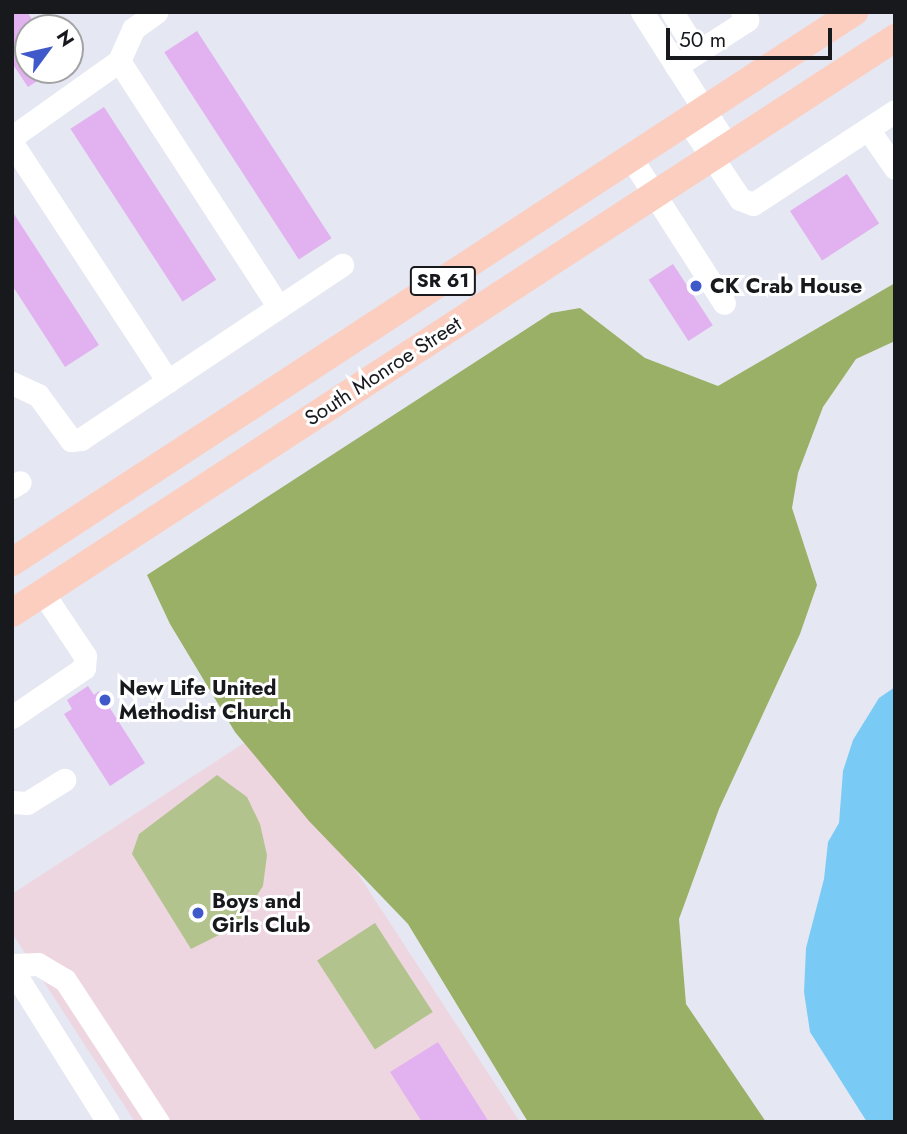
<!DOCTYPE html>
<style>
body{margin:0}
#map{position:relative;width:907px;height:1134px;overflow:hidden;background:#e5e7f2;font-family:Jost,sans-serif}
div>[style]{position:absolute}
.education>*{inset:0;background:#eed6e0}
.green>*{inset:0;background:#b2c38e;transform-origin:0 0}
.forest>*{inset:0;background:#9bb067}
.water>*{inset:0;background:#79cbf6}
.building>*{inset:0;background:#e2b1ef;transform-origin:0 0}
.minor>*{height:23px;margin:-11.5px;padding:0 11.5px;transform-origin:11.5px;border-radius:11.5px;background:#fff}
.major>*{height:28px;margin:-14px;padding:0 14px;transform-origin:14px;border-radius:14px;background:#fbcec0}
.dots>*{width:19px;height:19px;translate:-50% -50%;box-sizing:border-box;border:4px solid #fff;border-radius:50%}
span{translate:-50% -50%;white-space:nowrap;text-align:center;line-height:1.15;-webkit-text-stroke:6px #fff;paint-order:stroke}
.shield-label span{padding:2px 5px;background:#fff;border:2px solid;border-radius:5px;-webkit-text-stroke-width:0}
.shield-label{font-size:19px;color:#18191d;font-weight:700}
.poi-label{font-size:21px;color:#18191d;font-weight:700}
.left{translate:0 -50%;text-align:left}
.street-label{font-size:21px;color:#18191d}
.frame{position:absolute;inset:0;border:14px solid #18191d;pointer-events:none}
.north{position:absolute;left:14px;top:14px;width:70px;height:70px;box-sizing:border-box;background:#fff;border:2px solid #a3a3a5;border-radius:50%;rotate:57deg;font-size:19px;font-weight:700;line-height:28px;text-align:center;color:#18191d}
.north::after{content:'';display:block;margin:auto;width:24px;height:32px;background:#3f59cb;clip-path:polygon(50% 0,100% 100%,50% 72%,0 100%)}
.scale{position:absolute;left:666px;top:28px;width:166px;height:32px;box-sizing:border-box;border:4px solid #18191d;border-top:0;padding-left:9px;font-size:21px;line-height:24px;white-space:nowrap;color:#18191d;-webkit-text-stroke:5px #fff;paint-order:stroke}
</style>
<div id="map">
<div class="education">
<i style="clip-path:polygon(264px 730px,520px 1122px,135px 1122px,12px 933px,12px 894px)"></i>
</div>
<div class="green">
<i style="clip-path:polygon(217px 775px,247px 797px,260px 824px,267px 855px,263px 886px,237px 926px,191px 949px,132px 854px,139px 834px)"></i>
<i style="left:375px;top:923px;width:106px;height:69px;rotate:57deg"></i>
</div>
<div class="forest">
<i style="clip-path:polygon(895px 283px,895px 341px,856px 359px,823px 407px,798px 473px,792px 508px,817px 585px,800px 634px,719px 809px,679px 919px,686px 1004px,766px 1122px,528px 1122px,408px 924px,309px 821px,235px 732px,170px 624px,147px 575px,551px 313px,580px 308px,645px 358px,718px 386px)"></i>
</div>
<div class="water">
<i style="clip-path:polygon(895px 687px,895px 1122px,867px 1122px,810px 1032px,804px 992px,806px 948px,824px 879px,828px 842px,839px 823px,843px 771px,853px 740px,879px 698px)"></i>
</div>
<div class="building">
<i style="clip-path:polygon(12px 12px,27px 12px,38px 28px,28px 28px,28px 70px,54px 70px,28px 87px,12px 63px)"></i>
<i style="left:197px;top:31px;width:247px;height:39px;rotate:57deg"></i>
<i style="left:104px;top:107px;width:206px;height:40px;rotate:57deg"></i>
<i style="left:847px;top:174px;width:59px;height:68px;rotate:57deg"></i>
<i style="clip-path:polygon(12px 211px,99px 345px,65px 367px,12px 285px)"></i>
<i style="left:673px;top:264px;width:73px;height:29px;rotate:57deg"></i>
<i style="clip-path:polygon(88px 686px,94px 695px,99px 691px,145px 763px,110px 786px,64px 714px,72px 709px,67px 700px)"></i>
<i style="clip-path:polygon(438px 1042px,489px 1122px,422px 1122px,390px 1072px)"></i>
</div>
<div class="minor">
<i style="left:642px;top:12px;width:160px;rotate:57.5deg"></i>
<i style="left:672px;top:12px;width:47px;rotate:58deg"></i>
<i style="left:119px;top:61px;width:293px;rotate:57deg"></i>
<i style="left:676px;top:66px;width:85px;rotate:-32.9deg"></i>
<i style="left:747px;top:20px;width:9px;rotate:-122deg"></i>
<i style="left:688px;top:121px;width:94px;rotate:56.3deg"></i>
<i style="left:740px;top:199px;width:14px;rotate:21deg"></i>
<i style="left:753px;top:204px;width:170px;rotate:-33.2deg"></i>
<i style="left:868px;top:129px;width:47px;rotate:55.3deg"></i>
<i style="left:12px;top:137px;width:131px;rotate:-35.4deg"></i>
<i style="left:119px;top:61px;width:35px;rotate:-66deg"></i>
<i style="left:133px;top:29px;width:29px;rotate:-36deg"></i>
<i style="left:12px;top:143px;width:285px;rotate:56.8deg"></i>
<i style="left:631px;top:158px;width:172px;rotate:57.3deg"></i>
<i style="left:12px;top:383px;width:29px;rotate:25deg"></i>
<i style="left:38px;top:395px;width:56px;rotate:53.7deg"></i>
<i style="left:71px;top:440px;width:10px;rotate:-6deg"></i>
<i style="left:81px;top:439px;width:314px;rotate:-33.7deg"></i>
<i style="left:12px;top:487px;width:9px;rotate:-32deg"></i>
<i style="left:12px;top:717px;width:87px;rotate:-34.2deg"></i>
<i style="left:84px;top:668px;width:12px;rotate:-85deg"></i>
<i style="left:85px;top:656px;width:76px;rotate:-123.7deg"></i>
<i style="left:12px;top:802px;width:15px;rotate:4deg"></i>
<i style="left:27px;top:803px;width:44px;rotate:-31.9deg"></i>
<i style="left:12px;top:965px;width:26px;rotate:-2deg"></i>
<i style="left:38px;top:964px;width:31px;rotate:31deg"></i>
<i style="left:65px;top:980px;width:170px;rotate:56.8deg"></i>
<i style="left:12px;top:969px;width:181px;rotate:57.9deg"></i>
</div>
<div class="major">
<i style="left:12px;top:562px;width:1006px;rotate:-33.15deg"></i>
<i style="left:12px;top:613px;width:1054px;rotate:-33.07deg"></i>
</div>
<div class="dots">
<i style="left:696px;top:286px;background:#3f59cb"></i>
<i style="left:105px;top:700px;background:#3f59cb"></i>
<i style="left:198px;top:913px;background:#3f59cb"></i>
</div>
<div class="shield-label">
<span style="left:443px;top:281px">SR 61</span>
</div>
<div class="poi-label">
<span class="left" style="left:710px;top:286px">CK Crab House</span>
<span class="left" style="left:119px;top:700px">New Life United<br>Methodist Church</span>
<span class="left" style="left:212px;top:913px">Boys and<br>Girls Club</span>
</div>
<div class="street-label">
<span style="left:383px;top:371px;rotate:-33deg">South Monroe Street</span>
</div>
<div class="frame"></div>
<div class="north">N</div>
<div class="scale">50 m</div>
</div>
